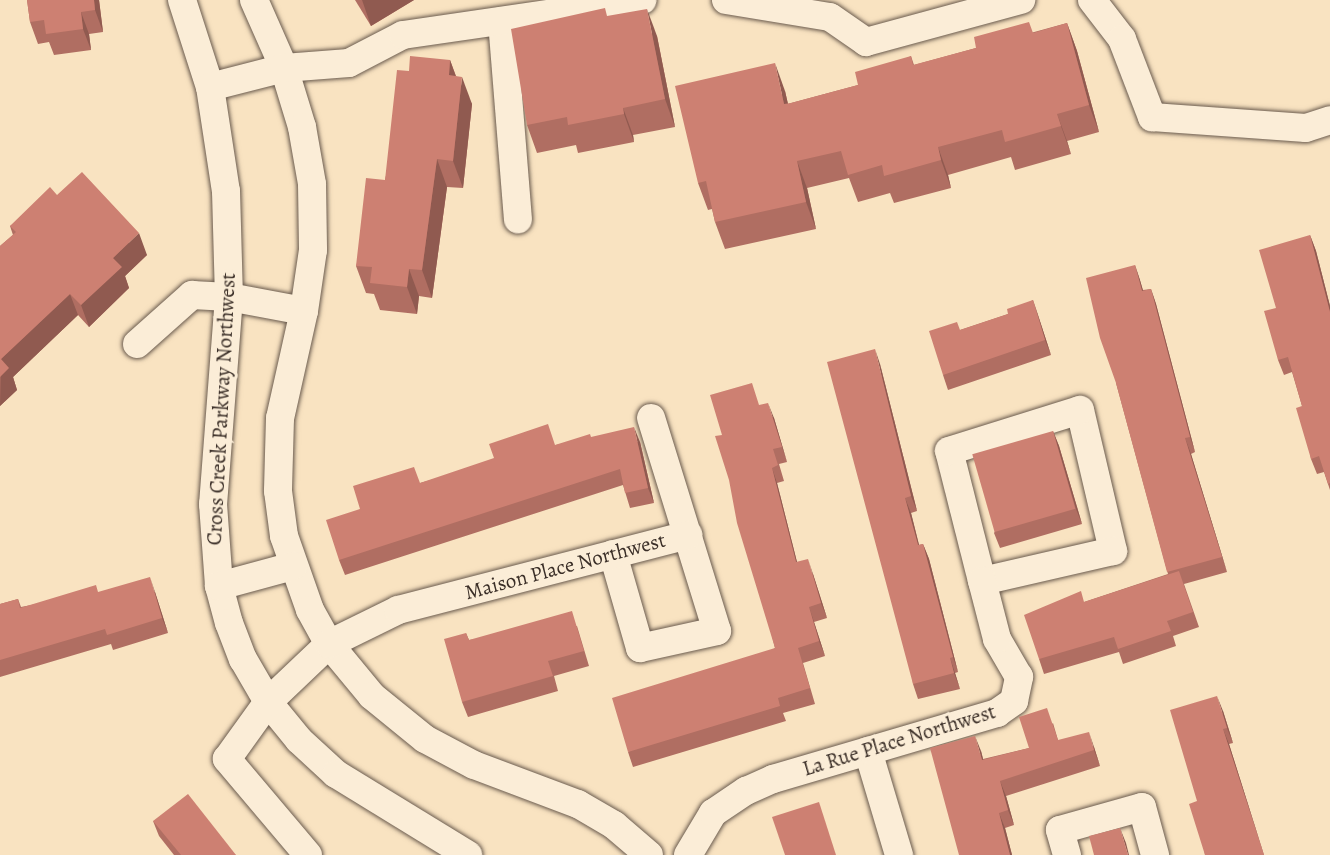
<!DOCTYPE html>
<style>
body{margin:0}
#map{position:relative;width:1330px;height:855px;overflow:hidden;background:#f9e3c1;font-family:Alegreya,serif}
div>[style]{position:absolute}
.roads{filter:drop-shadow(0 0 2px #6a5b4e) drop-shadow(0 0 2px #6a5b4e)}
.minor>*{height:28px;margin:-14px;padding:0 14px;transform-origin:14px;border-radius:14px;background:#fbedd7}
.wall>*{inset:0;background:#b06e62}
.shaded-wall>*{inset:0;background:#905a50}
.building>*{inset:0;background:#cd8072;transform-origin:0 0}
span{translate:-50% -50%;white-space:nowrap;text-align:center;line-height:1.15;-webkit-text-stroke:6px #fbedd7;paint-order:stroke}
.street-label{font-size:21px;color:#3a2e27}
</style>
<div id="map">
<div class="roads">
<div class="minor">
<i style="left:182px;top:0;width:91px;rotate:72.2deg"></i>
<i style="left:210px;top:87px;width:105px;rotate:81.3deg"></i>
<i style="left:226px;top:191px;width:106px;rotate:88.4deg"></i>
<i style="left:229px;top:297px;width:208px;rotate:94.4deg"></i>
<i style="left:213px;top:504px;width:82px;rotate:85.8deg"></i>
<i style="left:219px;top:586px;width:38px;rotate:75deg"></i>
<i style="left:229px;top:623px;width:39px;rotate:69deg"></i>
<i style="left:243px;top:659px;width:50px;rotate:59.8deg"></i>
<i style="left:268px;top:702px;width:49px;rotate:50.8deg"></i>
<i style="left:299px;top:740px;width:50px;rotate:42.6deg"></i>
<i style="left:336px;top:774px;width:155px;rotate:31.5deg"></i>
<i style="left:254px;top:0;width:74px;rotate:66.2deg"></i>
<i style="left:284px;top:68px;width:62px;rotate:73deg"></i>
<i style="left:302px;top:127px;width:58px;rotate:80deg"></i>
<i style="left:312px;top:184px;width:66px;rotate:89.1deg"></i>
<i style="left:313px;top:250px;width:62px;rotate:98.4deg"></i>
<i style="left:304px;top:311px;width:110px;rotate:102.6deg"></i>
<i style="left:280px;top:418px;width:73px;rotate:91.6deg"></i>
<i style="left:278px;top:491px;width:45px;rotate:82.4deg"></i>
<i style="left:284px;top:536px;width:78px;rotate:70.6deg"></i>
<i style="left:310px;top:610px;width:39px;rotate:61deg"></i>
<i style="left:329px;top:644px;width:67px;rotate:50.4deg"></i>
<i style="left:372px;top:696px;width:68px;rotate:39.1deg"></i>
<i style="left:425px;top:739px;width:55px;rotate:28deg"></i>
<i style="left:474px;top:765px;width:111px;rotate:20.6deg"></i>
<i style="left:578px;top:804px;width:42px;rotate:30.3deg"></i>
<i style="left:614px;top:825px;width:46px;rotate:40.6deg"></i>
<i style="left:726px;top:0;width:105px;rotate:9.3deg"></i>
<i style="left:830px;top:17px;width:44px;rotate:34.8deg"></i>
<i style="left:866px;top:42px;width:161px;rotate:-15.2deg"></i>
<i style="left:1092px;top:0;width:49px;rotate:52.4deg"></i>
<i style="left:1122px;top:39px;width:84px;rotate:69deg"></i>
<i style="left:1152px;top:117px;width:154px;rotate:4.1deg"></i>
<i style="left:1306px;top:128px;width:25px;rotate:-18deg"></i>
<i style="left:502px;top:21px;width:199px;rotate:85.4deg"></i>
<i style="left:210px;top:87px;width:76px;rotate:-14.4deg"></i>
<i style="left:284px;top:68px;width:65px;rotate:-4.4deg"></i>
<i style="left:349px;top:63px;width:61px;rotate:-27.4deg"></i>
<i style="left:403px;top:35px;width:242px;rotate:-8.3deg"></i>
<i style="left:137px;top:344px;width:74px;rotate:-41.7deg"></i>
<i style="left:192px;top:295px;width:37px;rotate:3deg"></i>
<i style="left:229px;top:297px;width:76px;rotate:10.6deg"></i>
<i style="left:1080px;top:410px;width:145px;rotate:76.8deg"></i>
<i style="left:1113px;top:551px;width:134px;rotate:167.1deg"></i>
<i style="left:982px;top:581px;width:134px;rotate:-104.2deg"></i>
<i style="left:949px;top:451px;width:137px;rotate:-17.4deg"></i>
<i style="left:613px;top:554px;width:98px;rotate:74deg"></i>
<i style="left:640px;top:648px;width:79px;rotate:-12.4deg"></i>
<i style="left:717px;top:631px;width:223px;rotate:-107.2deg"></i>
<i style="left:219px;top:586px;width:77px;rotate:-15.1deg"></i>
<i style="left:868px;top:751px;width:109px;rotate:73.4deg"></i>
<i style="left:308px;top:855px;width:126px;rotate:-130.2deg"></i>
<i style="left:227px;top:759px;width:70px;rotate:-54.3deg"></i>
<i style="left:268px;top:702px;width:84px;rotate:-43.6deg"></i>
<i style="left:329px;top:644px;width:77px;rotate:-26.2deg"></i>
<i style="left:398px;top:610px;width:300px;rotate:-14.5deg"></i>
<i style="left:688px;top:855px;width:49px;rotate:-59.2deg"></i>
<i style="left:713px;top:813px;width:40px;rotate:-34deg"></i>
<i style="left:746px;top:791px;width:30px;rotate:-24deg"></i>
<i style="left:773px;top:779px;width:234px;rotate:-16.4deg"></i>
<i style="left:997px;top:713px;width:21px;rotate:-35deg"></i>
<i style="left:1014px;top:701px;width:25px;rotate:-78deg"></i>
<i style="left:1019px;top:677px;width:44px;rotate:-120.1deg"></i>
<i style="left:997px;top:639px;width:60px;rotate:-104.5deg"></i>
<i style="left:1067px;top:855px;width:26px;rotate:-106deg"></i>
<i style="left:1060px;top:830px;width:85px;rotate:-15.7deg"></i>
<i style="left:1142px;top:807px;width:50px;rotate:74.8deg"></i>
</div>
</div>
<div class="wall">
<i style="clip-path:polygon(27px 0,99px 0,103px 32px,89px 34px,91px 50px,54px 55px,49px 42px,38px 44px,30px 22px)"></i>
<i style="clip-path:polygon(355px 0,414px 0,371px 26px)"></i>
<i style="clip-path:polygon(608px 16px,657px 36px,675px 127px,633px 135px,634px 142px,578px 153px,576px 145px,537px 153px,527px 125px)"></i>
<i style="clip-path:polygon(1067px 23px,1077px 51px,1099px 132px,1067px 141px,1071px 154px,1015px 170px,1011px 157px,948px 175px,951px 188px,894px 203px,890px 193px,858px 202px,849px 178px,807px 188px,816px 229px,725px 249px,715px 222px,712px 209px,708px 210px,698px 183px,785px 91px,788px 104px,791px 103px,858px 85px,911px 56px,914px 65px)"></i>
<i style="clip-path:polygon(450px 60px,456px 76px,472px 104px,463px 188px,447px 187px,432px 298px,419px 296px,417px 314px,380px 310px,374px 294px,366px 293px,356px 266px,385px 180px,409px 71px)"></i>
<i style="clip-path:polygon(57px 195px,147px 255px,125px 276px,129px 288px,89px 327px,78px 315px,13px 377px,17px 390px,0 406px,0 246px,13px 235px,10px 226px)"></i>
<i style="clip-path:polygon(1310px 235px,1316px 251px,1330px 306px,1330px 490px,1324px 472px,1317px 474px,1311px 459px,1302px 406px,1292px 372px,1284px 375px,1278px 360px,1276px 308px)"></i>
<i style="clip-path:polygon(1135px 265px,1143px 290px,1151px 289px,1156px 304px,1195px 452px,1191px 454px,1227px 572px,1184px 584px,1199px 627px,1173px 636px,1176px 646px,1123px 664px,1119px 652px,1044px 674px,1039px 659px,1084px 602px,1168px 574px,1116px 383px)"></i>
<i style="clip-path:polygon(1033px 300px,1051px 355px,948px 390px,943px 375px,960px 330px,1008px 314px)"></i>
<i style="clip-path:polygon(880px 364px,917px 511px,911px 513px,919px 545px,923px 544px,929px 559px,958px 672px,955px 673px,960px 689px,918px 699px,913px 684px)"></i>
<i style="clip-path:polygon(760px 405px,774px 418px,787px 462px,779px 464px,784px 481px,777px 483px,797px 562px,813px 574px,827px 618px,814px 622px,825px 656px,803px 663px,815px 704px,783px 713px,786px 721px,633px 767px,628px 752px,775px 648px,722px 435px)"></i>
<i style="clip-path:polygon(1053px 431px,1059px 446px,1082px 524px,1000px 548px,994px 533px)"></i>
<i style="clip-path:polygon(591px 437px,640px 442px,654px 503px,630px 508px,623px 485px,345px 575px,339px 560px,360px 509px,420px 483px,556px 445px)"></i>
<i style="clip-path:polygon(99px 592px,155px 592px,168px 633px,113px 650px,111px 644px,0 677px,0 604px,18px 599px,21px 607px)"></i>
<i style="clip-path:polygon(577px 626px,589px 666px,554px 676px,558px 691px,468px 717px,462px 702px,466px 633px,469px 640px)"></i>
<i style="clip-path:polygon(1223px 711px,1233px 743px,1229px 744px,1264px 855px,1205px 855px,1197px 801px)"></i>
<i style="clip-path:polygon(1053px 723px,1058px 740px,1094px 747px,1100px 766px,1006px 796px,1014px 825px,1005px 828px,1012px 855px,959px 855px,981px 751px,983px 759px,1029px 748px)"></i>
<i style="clip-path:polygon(153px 821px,236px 855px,174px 855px,159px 836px)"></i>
</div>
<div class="shaded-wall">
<i style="clip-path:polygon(94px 0,99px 0,103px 32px,95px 10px)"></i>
<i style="clip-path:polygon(362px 0,414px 0,371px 26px)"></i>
<i style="clip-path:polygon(647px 9px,657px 36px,675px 127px,665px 99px)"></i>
<i style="clip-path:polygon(81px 12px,89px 34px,91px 50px,83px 29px)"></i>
<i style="clip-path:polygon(1067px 23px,1077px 51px,1099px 132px,1089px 105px)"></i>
<i style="clip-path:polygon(450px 60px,460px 88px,449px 75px)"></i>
<i style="clip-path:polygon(775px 63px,785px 91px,794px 131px,784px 104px)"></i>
<i style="clip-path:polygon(462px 77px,472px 104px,463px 188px,453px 161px)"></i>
<i style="clip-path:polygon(623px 108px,633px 135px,634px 142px,624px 114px)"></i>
<i style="clip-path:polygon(1057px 114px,1067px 141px,1071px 154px,1061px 126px)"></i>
<i style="clip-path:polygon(938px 147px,948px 175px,951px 188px,941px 160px)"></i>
<i style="clip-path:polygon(437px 159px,447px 187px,432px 298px,422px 270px)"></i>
<i style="clip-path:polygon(797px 161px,807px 188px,816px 229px,806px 202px)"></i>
<i style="clip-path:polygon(139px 233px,147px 255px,125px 276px,129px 288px,89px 327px,81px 305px,113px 258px)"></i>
<i style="clip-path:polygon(1310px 235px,1316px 251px,1330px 306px,1330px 312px)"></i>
<i style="clip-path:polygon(1135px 265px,1140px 280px,1147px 306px,1142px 291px)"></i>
<i style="clip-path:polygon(409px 269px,419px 296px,417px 314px,407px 287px)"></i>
<i style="clip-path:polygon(1151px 289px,1156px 304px,1195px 452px,1190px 437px)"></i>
<i style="clip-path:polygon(70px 294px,78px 315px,13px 377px,17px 390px,0 406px,1px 359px)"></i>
<i style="clip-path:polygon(1033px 300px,1038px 315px,1051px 355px,1045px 340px)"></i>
<i style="clip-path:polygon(875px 349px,880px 364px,917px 511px,911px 496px)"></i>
<i style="clip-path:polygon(768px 403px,774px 418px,787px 462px,782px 447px)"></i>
<i style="clip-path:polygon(634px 427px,640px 442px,654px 503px,648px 488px)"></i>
<i style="clip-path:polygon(1053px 431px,1059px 446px,1082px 524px,1076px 509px)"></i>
<i style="clip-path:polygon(1185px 438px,1191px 454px,1227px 572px,1222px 557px)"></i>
<i style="clip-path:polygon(772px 468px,777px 483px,801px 578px,796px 562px)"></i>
<i style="clip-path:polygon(905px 498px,911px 513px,923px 561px,918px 545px)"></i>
<i style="clip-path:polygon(923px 544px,929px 559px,958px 672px,953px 657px)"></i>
<i style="clip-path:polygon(808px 559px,813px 574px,827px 618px,821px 603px)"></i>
<i style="clip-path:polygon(150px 577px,155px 592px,168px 633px,162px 618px)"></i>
<i style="clip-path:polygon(809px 607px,814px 622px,825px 656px,819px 641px)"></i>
<i style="clip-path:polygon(950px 658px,955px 673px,960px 689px,954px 673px)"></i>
<i style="clip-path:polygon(1217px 696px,1223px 711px,1233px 743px,1227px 728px)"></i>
<i style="clip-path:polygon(1223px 729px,1229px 744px,1264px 855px)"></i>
<i style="clip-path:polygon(1089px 732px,1094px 747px,1100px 766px,1094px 750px)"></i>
<i style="clip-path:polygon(975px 736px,981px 751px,987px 775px,982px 760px)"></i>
<i style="clip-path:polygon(1000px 781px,1006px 796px,1014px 825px,1008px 810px)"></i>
<i style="clip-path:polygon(999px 813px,1005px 828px,1012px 855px,1010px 855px)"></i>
<i style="clip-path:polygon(1120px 828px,1126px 843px,1129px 855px,1128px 855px)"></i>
</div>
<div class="building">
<i style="clip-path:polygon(27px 0,94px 0,95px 10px,81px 12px,83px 29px,46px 34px,44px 20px,30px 22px)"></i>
<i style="clip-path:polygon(605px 8px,607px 16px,647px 9px,665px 99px,623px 108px,624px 114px,568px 125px,567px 117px,527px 125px,511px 29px)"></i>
<i style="clip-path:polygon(1029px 22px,1033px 33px,1067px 23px,1089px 105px,1057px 114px,1061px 126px,1005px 142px,1002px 130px,938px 147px,941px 160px,884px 176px,882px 165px,848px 175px,841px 151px,797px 161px,806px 202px,715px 222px,706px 181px,698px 183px,675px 86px,775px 63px,784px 104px,791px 103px,858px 85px,855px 72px,911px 56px,913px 65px,976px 48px,974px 37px)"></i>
<i style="clip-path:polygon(410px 56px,450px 60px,449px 75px,462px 77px,453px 161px,437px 159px,422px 270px,409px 269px,407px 287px,370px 283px,372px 267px,356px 266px,366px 178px,385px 180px,397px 70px,409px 71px)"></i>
<i style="clip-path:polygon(82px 172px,139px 233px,113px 258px,122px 267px,81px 305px,70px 294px,1px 359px,9px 368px,0 377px,0 246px,16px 232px,10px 226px,50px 187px,57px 195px)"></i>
<i style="clip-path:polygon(1310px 235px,1330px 312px,1330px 483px,1328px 484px,1319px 456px,1311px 459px,1296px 408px,1302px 406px,1288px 357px,1278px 360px,1264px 311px,1276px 308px,1259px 250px)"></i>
<i style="clip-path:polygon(1135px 265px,1142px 291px,1151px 289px,1190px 437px,1185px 438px,1222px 557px,1167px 572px,1116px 383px,1100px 338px,1086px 278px)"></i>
<i style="clip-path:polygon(1033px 300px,1045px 340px,943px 375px,929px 331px,957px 322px,960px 330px,1008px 314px,1007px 309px)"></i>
<i style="clip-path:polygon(875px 349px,911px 496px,905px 498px,918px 545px,923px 544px,953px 657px,950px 658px,954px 673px,913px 684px,827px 362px)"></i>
<i style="clip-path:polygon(752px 383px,759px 405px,768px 403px,782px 447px,773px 449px,778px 465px,772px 468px,796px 562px,808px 559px,821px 603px,809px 607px,819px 641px,798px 648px,810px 688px,778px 698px,780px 706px,628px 752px,612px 698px,775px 648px,737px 523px,729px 480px,715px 436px,722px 435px,710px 395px)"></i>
<i style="clip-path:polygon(548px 424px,555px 445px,590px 434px,591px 437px,634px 427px,648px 488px,625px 493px,620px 469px,339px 560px,326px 520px,360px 509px,353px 486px,414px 467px,420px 483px,494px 458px,489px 444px)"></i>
<i style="left:1053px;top:431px;width:81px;height:84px;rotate:74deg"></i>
<i style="clip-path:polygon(1179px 571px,1193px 612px,1167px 621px,1171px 631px,1118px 649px,1114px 637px,1039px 659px,1024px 615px,1081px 591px,1084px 602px)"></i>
<i style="clip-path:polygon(150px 577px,162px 618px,107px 635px,105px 629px,0 660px,0 604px,18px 599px,20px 608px,96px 585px,98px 592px)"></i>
<i style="clip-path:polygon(572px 611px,584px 651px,548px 661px,553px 676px,462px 702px,444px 639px,466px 633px,469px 640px)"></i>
<i style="clip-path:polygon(1217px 696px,1227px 728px,1223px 729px,1264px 855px,1205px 855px,1189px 804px,1197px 801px,1170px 710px)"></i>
<i style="clip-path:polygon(1047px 708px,1058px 740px,1089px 732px,1094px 750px,1000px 781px,1008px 810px,999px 813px,1010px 855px,959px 855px,930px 748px,975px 736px,982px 760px,1029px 748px,1019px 717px)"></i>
<i style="clip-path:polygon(188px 794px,236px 855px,181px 855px,153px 821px)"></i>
<i style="clip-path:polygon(819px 802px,836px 855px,785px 855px,772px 817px)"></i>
<i style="clip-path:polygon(1120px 828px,1128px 855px,1094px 855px,1089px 836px)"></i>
</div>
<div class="street-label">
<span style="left:221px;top:409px;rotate:-87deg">Cross Creek Parkway Northwest</span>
<span style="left:565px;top:566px;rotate:-15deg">Maison Place Northwest</span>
<span style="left:899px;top:740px;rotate:-17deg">La Rue Place Northwest</span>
</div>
</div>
